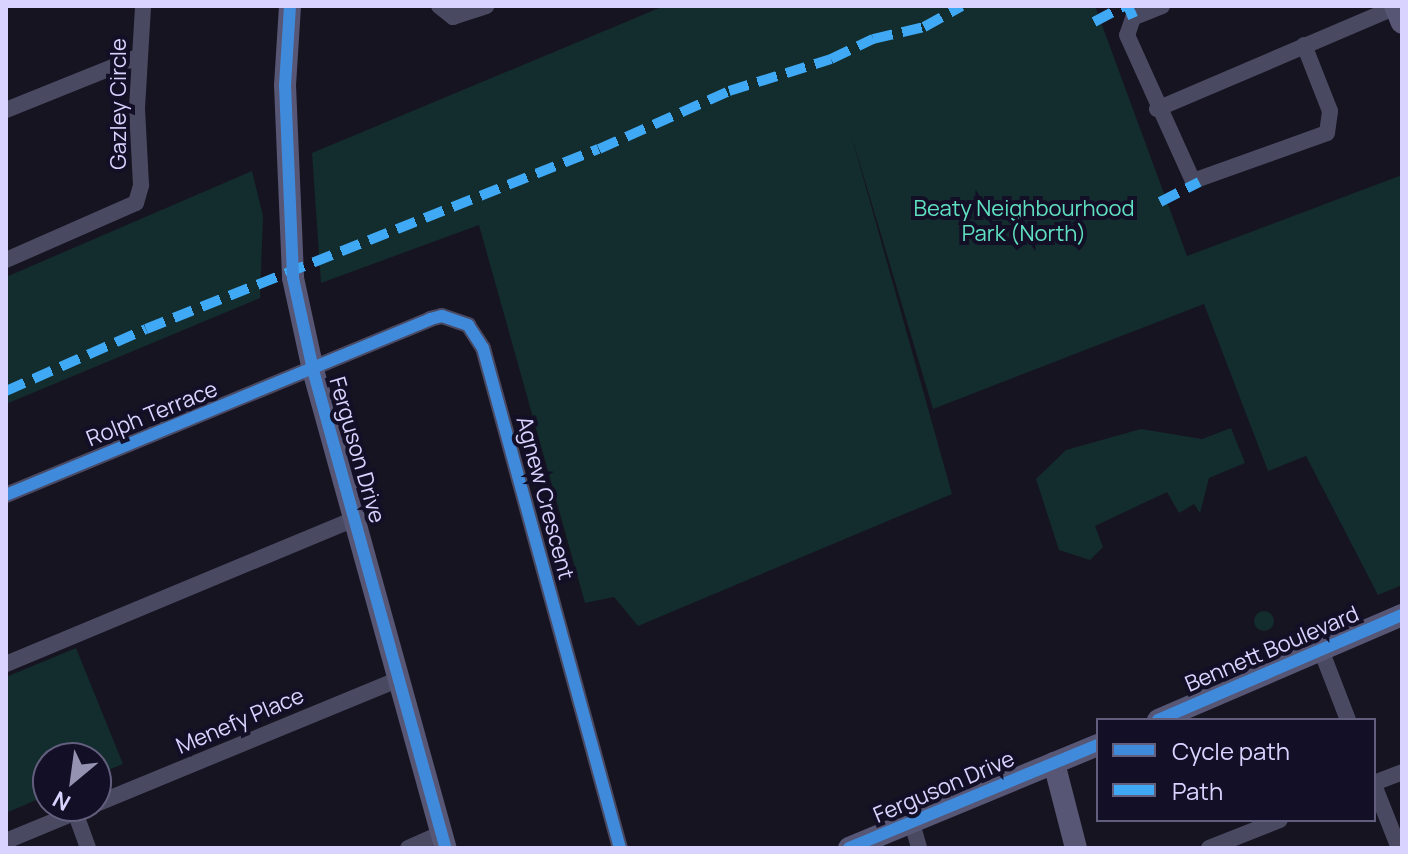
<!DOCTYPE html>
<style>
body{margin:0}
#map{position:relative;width:1408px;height:854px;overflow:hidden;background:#161421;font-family:Manrope,sans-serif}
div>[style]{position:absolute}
.green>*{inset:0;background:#132c2d}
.round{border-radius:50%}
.street>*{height:16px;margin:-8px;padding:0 8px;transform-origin:8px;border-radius:8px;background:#4a4962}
.secondary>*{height:22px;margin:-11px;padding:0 11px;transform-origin:11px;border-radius:11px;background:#575674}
.quiet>*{height:10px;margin-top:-5px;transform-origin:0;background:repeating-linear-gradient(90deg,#3fa9f5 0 20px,transparent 0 30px)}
.cycleway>*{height:12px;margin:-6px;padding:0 6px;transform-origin:6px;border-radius:6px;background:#408adc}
span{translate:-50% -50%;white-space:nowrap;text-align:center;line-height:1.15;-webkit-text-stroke:8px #130f26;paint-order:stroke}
.street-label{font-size:22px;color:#d9d4ff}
.park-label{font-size:22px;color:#5fe0c0}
.frame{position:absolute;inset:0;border:8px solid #d9d4ff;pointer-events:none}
.legend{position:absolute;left:1096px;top:718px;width:280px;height:104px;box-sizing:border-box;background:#130f26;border:2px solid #625e7d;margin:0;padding:10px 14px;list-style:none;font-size:24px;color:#d9d4ff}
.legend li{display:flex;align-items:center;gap:16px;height:40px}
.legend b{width:40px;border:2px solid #625e7d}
.north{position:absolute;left:32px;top:742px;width:80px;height:80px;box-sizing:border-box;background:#130f26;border:2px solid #625e7d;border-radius:50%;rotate:209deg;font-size:22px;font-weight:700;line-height:32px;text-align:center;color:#d9d4ff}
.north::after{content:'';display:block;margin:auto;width:28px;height:36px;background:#9591b1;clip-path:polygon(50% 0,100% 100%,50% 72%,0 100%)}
</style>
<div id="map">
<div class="green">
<i style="clip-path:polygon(664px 6px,1095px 6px,1187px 256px,1402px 175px,1402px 585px,1378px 595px,1306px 456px,1268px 471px,1204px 304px,933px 409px,851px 134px,952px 494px,638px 626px,614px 597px,585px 603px,479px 225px,321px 283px,312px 153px)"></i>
<i style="clip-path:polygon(252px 171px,263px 216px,260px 298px,6px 404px,6px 277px)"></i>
<i style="clip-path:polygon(1231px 428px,1245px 463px,1209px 478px,1200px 513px,1194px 504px,1179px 513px,1167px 492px,1095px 526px,1103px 547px,1090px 560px,1059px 550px,1036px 479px,1066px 450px,1141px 429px,1202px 439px)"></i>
<i class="round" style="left:1254px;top:611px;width:20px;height:20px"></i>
<i style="clip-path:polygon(76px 648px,123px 764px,96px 775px,96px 758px,48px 758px,48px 795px,6px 813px,6px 677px)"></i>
</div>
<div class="street">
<i style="left:439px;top:6px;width:18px;rotate:38deg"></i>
<i style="left:453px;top:17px;width:35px;rotate:-18deg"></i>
<i style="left:1162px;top:6px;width:31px;rotate:158deg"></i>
<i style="left:1133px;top:18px;width:18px;rotate:109deg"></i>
<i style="left:1127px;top:35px;width:160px;rotate:65.7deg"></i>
<i style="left:1193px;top:181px;width:142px;rotate:-19.7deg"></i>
<i style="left:1327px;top:133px;width:22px;rotate:-82deg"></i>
<i style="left:1330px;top:111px;width:71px;rotate:-111.5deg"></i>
<i style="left:1157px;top:109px;width:260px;rotate:-23.1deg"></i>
<i style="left:6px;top:110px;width:142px;rotate:-21.9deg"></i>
<i style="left:6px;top:260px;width:142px;rotate:-23.7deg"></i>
<i style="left:136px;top:203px;width:19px;rotate:-74deg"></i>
<i style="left:141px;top:185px;width:77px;rotate:-93deg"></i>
<i style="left:137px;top:108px;width:102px;rotate:-86.6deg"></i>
<i style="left:6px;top:495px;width:459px;rotate:-22.5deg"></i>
<i style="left:430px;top:319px;width:12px;rotate:-14deg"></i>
<i style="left:442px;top:316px;width:28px;rotate:19deg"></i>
<i style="left:468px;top:325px;width:27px;rotate:57deg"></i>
<i style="left:483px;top:348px;width:518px;rotate:74.68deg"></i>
<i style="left:1321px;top:650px;width:75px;rotate:68.9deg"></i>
<i style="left:6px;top:664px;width:379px;rotate:-22.6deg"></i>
<i style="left:1374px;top:783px;width:30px;rotate:-21deg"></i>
<i style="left:1374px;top:785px;width:68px;rotate:68.4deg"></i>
<i style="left:96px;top:804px;width:330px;rotate:-22.4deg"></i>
<i style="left:75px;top:812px;width:38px;rotate:70deg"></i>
<i style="left:912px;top:823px;width:26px;rotate:74deg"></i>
<i style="left:6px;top:841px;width:92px;rotate:-22.4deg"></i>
<i style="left:408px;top:848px;width:37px;rotate:-24deg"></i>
<i style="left:1209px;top:848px;width:76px;rotate:-21.5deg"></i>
</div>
<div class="secondary">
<i style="left:290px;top:6px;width:79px;rotate:93.6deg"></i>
<i style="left:285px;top:85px;width:193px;rotate:87.6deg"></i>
<i style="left:293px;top:278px;width:94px;rotate:77.7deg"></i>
<i style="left:313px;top:370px;width:496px;rotate:74.5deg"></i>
<i style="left:1395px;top:6px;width:18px;rotate:68deg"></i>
<i style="left:1158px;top:720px;width:266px;rotate:-23.3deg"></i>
<i style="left:1054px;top:763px;width:88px;rotate:75.5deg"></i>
<i style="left:849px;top:848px;width:269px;rotate:-22.5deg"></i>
</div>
<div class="quiet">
<i style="left:1128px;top:6px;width:13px;rotate:67deg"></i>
<i style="left:1094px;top:22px;width:34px;rotate:-28deg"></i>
<i style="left:1160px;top:202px;width:44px;rotate:-27.1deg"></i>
<i style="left:6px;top:391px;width:153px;rotate:-23.9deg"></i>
<i style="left:146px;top:329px;width:487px;rotate:-21.7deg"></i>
<i style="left:599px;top:149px;width:142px;rotate:-24deg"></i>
<i style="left:729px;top:91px;width:107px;rotate:-17.4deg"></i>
<i style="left:831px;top:59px;width:47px;rotate:-25.5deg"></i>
<i style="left:873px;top:39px;width:52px;rotate:-13.2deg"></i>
<i style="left:924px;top:27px;width:43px;rotate:-28.9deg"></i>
</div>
<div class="cycleway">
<i style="left:290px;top:6px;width:79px;rotate:93.6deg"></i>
<i style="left:285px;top:85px;width:193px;rotate:87.6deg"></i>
<i style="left:293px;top:278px;width:94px;rotate:77.7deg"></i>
<i style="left:313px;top:370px;width:496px;rotate:74.5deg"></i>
<i style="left:6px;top:495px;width:459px;rotate:-22.5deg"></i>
<i style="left:430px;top:319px;width:12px;rotate:-14deg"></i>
<i style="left:442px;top:316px;width:28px;rotate:19deg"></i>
<i style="left:468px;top:325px;width:27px;rotate:57deg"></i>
<i style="left:483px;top:348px;width:518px;rotate:74.68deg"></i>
<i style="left:1158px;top:720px;width:266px;rotate:-23.3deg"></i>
<i style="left:849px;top:848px;width:269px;rotate:-22.5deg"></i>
</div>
<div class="street-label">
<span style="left:119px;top:104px;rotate:-90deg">Gazley Circle</span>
<span style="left:152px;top:414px;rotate:-22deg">Rolph Terrace</span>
<span style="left:357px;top:450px;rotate:74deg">Ferguson Drive</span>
<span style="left:545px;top:498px;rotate:75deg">Agnew Crescent</span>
<span style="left:1272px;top:649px;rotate:-23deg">Bennett Boulevard</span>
<span style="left:240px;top:721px;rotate:-23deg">Menefy Place</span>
<span style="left:944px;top:787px;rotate:-23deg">Ferguson Drive</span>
</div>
<div class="park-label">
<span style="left:1024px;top:221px">Beaty Neighbourhood<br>Park (North)</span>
</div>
<div class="frame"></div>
<ul class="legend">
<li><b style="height:10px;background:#408adc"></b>Cycle path</li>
<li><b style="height:10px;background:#3fa9f5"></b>Path</li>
</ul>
<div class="north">N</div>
</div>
